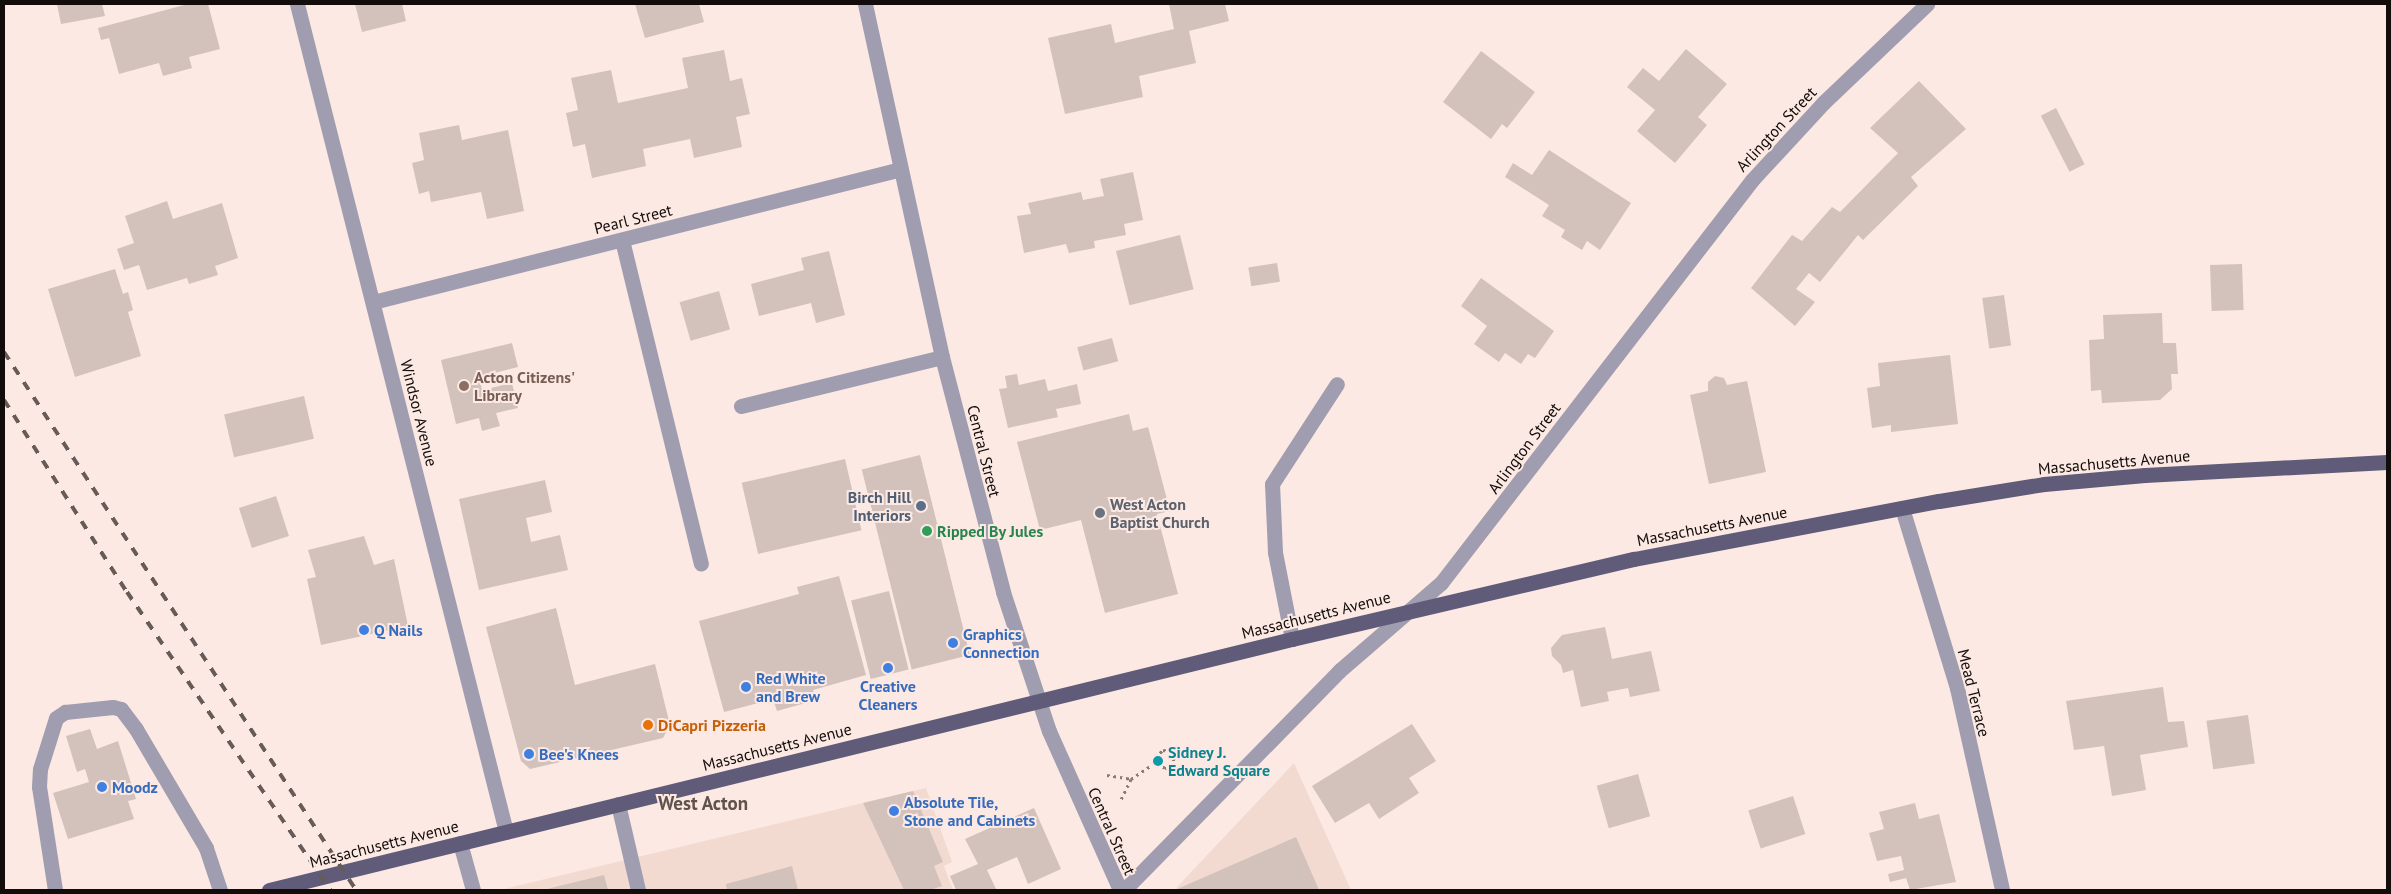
<!DOCTYPE html>
<style>
body{margin:0}
#map{position:relative;width:2391px;height:894px;overflow:hidden;background:#fce9e3;font-family:"PT Sans",sans-serif}
div>[style]{position:absolute}
.built>*{inset:0;background:#f3dad0}
.building>*{inset:0;background:#d3c1bb;transform-origin:0 0}
.path>*{height:3px;margin-top:-1.5px;transform-origin:0;background:repeating-linear-gradient(90deg,#897c78 0 2.5px,transparent 0 6.5px)}
.minor>*{height:15px;margin:-7.5px;padding:0 7.5px;transform-origin:7.5px;border-radius:7.5px;background:#9f9daf}
.major>*{height:15px;margin:-7.5px;padding:0 7.5px;transform-origin:7.5px;border-radius:7.5px;background:#5f5b79}
.rail>*{height:4px;margin-top:-2px;transform-origin:0;background:repeating-linear-gradient(90deg,#665b58 0 9px,transparent 0 18px)}
.dots>*{width:14px;height:14px;translate:-50% -50%;box-sizing:border-box;border:2px solid #fce9e3;border-radius:50%}
span{translate:-50% -50%;white-space:nowrap;text-align:center;line-height:1.15;-webkit-text-stroke:4px #fce9e3;paint-order:stroke}
.street-label{font-size:16px;color:#120c0a}
.education-label{font-size:16px;color:#785e54;font-weight:700}
.left{translate:0 -50%;text-align:left}
.service-label{font-size:16px;color:#4e5e75;font-weight:700}
.right{translate:-100% -50%;text-align:right}
.worship-label{font-size:16px;color:#5b616d;font-weight:700}
.leisure-label{font-size:16px;color:#27864d;font-weight:700}
.shop-label{font-size:16px;color:#366cbe;font-weight:700}
.food-label{font-size:16px;color:#c56008;font-weight:700}
.culture-label{font-size:16px;color:#0d838f;font-weight:700}
.quarter-label{font-size:19px;color:#61524c;font-weight:700}
.frame{position:absolute;inset:0;border:5px solid #120c0a;pointer-events:none}
</style>
<div id="map">
<div class="built">
<i style="clip-path:polygon(1294px 763px,1351px 890px,1176px 890px,1177px 887px)"></i>
<i style="clip-path:polygon(926px 788px,952px 862px,944px 866px,953px 890px,500px 890px)"></i>
</div>
<div class="building">
<i style="clip-path:polygon(57px 4px,102px 4px,105px 16px,61px 24px)"></i>
<i style="clip-path:polygon(188px 4px,208px 4px,220px 49px,189px 57px,192px 68px,163px 76px,159px 63px,119px 74px,109px 38px,101px 40px,98px 28px)"></i>
<i style="clip-path:polygon(355px 4px,402px 4px,406px 21px,362px 32px)"></i>
<i style="clip-path:polygon(635px 4px,699px 4px,704px 22px,645px 38px)"></i>
<i style="clip-path:polygon(1169px 4px,1225px 4px,1229px 21px,1189px 31px,1196px 63px,1139px 76px,1143px 97px,1065px 114px,1048px 38px,1111px 24px,1115px 43px,1174px 29px)"></i>
<i style="clip-path:polygon(1686px 49px,1727px 84px,1698px 117px,1707px 125px,1675px 163px,1637px 131px,1655px 110px,1627px 87px,1643px 68px,1659px 81px)"></i>
<i style="clip-path:polygon(724px 50px,730px 81px,742px 78px,750px 114px,736px 117px,742px 147px,694px 158px,690px 139px,643px 149px,646px 166px,592px 178px,585px 144px,573px 147px,566px 113px,578px 110px,571px 78px,611px 70px,618px 103px,688px 88px,682px 58px)"></i>
<i style="clip-path:polygon(1481px 51px,1535px 92px,1507px 128px,1502px 124px,1491px 139px,1443px 102px)"></i>
<i style="clip-path:polygon(1919px 81px,1966px 129px,1911px 177px,1918px 186px,1863px 240px,1858px 235px,1820px 282px,1809px 273px,1796px 289px,1815px 302px,1795px 326px,1751px 288px,1792px 235px,1802px 241px,1832px 207px,1840px 212px,1898px 153px,1870px 128px)"></i>
<i style="left:2056px;top:108px;width:63px;height:17px;rotate:63deg"></i>
<i style="clip-path:polygon(459px 125px,462px 140px,508px 130px,524px 211px,487px 219px,481px 192px,431px 202px,429px 191px,419px 194px,412px 163px,424px 160px,419px 133px)"></i>
<i style="clip-path:polygon(1549px 150px,1631px 203px,1600px 250px,1587px 241px,1582px 250px,1561px 237px,1565px 230px,1542px 216px,1549px 205px,1505px 177px,1513px 163px,1532px 175px)"></i>
<i style="clip-path:polygon(1133px 172px,1143px 220px,1124px 224px,1126px 235px,1094px 241px,1095px 248px,1069px 253px,1066px 244px,1024px 253px,1017px 216px,1031px 214px,1028px 203px,1081px 192px,1083px 200px,1104px 196px,1100px 179px)"></i>
<i style="clip-path:polygon(167px 201px,173px 219px,222px 203px,238px 258px,215px 266px,218px 275px,189px 284px,187px 278px,147px 290px,139px 265px,124px 270px,117px 249px,134px 243px,125px 216px)"></i>
<i style="left:1180px;top:235px;width:56px;height:66px;rotate:76deg"></i>
<i style="clip-path:polygon(829px 251px,845px 315px,816px 323px,811px 303px,759px 316px,751px 284px,804px 270px,801px 258px)"></i>
<i style="left:1277px;top:263px;width:19px;height:29px;rotate:81deg"></i>
<i style="left:2242px;top:264px;width:46px;height:32px;rotate:88deg"></i>
<i style="clip-path:polygon(115px 269px,123px 294px,128px 292px,133px 310px,128px 312px,141px 356px,75px 377px,48px 289px)"></i>
<i style="clip-path:polygon(1481px 278px,1554px 331px,1535px 358px,1528px 354px,1521px 364px,1505px 353px,1499px 362px,1474px 344px,1487px 326px,1461px 306px)"></i>
<i style="left:719px;top:291px;width:40px;height:41px;rotate:74deg"></i>
<i style="left:2004px;top:295px;width:51px;height:22px;rotate:82deg"></i>
<i style="clip-path:polygon(2162px 313px,2163px 343px,2176px 343px,2178px 374px,2171px 374px,2172px 389px,2160px 400px,2102px 403px,2101px 390px,2091px 391px,2089px 340px,2104px 339px,2103px 315px)"></i>
<i style="left:1112px;top:338px;width:24px;height:36px;rotate:75deg"></i>
<i style="clip-path:polygon(512px 343px,518px 367px,479px 377px,482px 390px,512px 383px,518px 408px,496px 413px,500px 426px,482px 431px,479px 418px,456px 424px,441px 360px)"></i>
<i style="clip-path:polygon(1950px 355px,1958px 424px,1891px 432px,1891px 425px,1872px 428px,1867px 388px,1880px 386px,1878px 363px)"></i>
<i style="clip-path:polygon(1017px 374px,1019px 385px,1045px 379px,1048px 391px,1077px 384px,1081px 404px,1056px 409px,1058px 417px,1008px 428px,999px 389px,1007px 388px,1005px 376px)"></i>
<i style="clip-path:polygon(1715px 376px,1724px 378px,1727px 385px,1747px 381px,1766px 472px,1709px 484px,1690px 395px,1708px 391px,1708px 382px)"></i>
<i style="left:304px;top:396px;width:44px;height:82px;rotate:77deg"></i>
<i style="clip-path:polygon(1129px 414px,1133px 431px,1148px 427px,1170px 511px,1157px 514px,1178px 594px,1105px 613px,1081px 520px,1040px 530px,1017px 442px)"></i>
<i style="left:920px;top:455px;width:206px;height:60px;rotate:76deg"></i>
<i style="left:845px;top:459px;width:73px;height:106px;rotate:77deg"></i>
<i style="clip-path:polygon(545px 480px,552px 512px,526px 518px,531px 542px,560px 535px,568px 570px,479px 590px,459px 499px)"></i>
<i style="left:276px;top:496px;width:42px;height:39px;rotate:72deg"></i>
<i style="clip-path:polygon(364px 536px,374px 565px,394px 559px,408px 626px,321px 645px,307px 579px,316px 577px,308px 550px)"></i>
<i style="clip-path:polygon(839px 576px,866px 675px,813px 690px,816px 700px,777px 711px,773px 699px,724px 712px,699px 621px,799px 594px,797px 587px)"></i>
<i style="left:889px;top:591px;width:81px;height:39px;rotate:76deg"></i>
<i style="clip-path:polygon(556px 608px,575px 685px,655px 664px,670px 725px,663px 738px,530px 769px,521px 761px,486px 627px)"></i>
<i style="clip-path:polygon(1605px 627px,1612px 659px,1651px 651px,1660px 691px,1630px 697px,1628px 688px,1607px 692px,1609px 701px,1581px 707px,1573px 670px,1563px 673px,1561px 665px,1552px 656px,1551px 648px,1562px 635px)"></i>
<i style="clip-path:polygon(2163px 687px,2168px 722px,2184px 721px,2188px 747px,2140px 755px,2146px 790px,2112px 796px,2104px 746px,2074px 750px,2066px 701px)"></i>
<i style="left:2248px;top:715px;width:49px;height:42px;rotate:82deg"></i>
<i style="clip-path:polygon(1412px 724px,1436px 761px,1409px 778px,1419px 793px,1379px 819px,1369px 803px,1335px 823px,1312px 786px)"></i>
<i style="clip-path:polygon(90px 729px,97px 749px,118px 741px,136px 799px,128px 801px,134px 819px,68px 839px,53px 793px,89px 782px,85px 769px,77px 772px,66px 736px)"></i>
<i style="left:1638px;top:774px;width:44px;height:43px;rotate:74deg"></i>
<i style="clip-path:polygon(913px 791px,943px 862px,934px 866px,942px 886px,930px 890px,904px 890px,863px 803px)"></i>
<i style="left:1793px;top:796px;width:40px;height:47px;rotate:72deg"></i>
<i style="clip-path:polygon(1915px 803px,1919px 819px,1939px 814px,1956px 882px,1910px 890px,1906px 878px,1890px 882px,1888px 874px,1904px 870px,1901px 856px,1877px 861px,1869px 833px,1884px 829px,1879px 812px)"></i>
<i style="clip-path:polygon(1034px 808px,1061px 869px,1028px 884px,1017px 857px,987px 870px,996px 889px,993px 890px,956px 890px,950px 876px,978px 864px,965px 839px)"></i>
<i style="clip-path:polygon(1296px 837px,1319px 890px,1175px 890px)"></i>
<i style="clip-path:polygon(792px 866px,798px 890px,727px 890px,726px 884px)"></i>
<i style="clip-path:polygon(604px 875px,608px 890px,544px 890px,551px 888px)"></i>
</div>
<div class="path">
<i style="left:1107px;top:775px;width:24px;rotate:9deg"></i>
<i style="left:1131px;top:779px;width:25px;rotate:116deg"></i>
<i style="left:1131px;top:779px;width:30px;rotate:-34deg"></i>
<i style="left:1156px;top:762px;width:5px;rotate:-101deg"></i>
<i style="left:1155px;top:757px;width:11px;rotate:-41deg"></i>
<i style="left:1163px;top:750px;width:7px;rotate:8deg"></i>
<i style="left:1170px;top:751px;width:8px;rotate:60deg"></i>
<i style="left:1174px;top:758px;width:7px;rotate:106deg"></i>
<i style="left:1172px;top:765px;width:8px;rotate:157deg"></i>
<i style="left:1165px;top:768px;width:11px;rotate:-146deg"></i>
</div>
<div class="minor">
<i style="left:297px;top:4px;width:854px;rotate:75.83deg"></i>
<i style="left:865px;top:4px;width:361px;rotate:77.7deg"></i>
<i style="left:942px;top:357px;width:243px;rotate:75.4deg"></i>
<i style="left:1003px;top:592px;width:146px;rotate:71.7deg"></i>
<i style="left:1049px;top:731px;width:174px;rotate:65.9deg"></i>
<i style="left:622px;top:240px;width:333px;rotate:76.3deg"></i>
<i style="left:373px;top:302px;width:544px;rotate:-14.14deg"></i>
<i style="left:741px;top:406px;width:207px;rotate:-13.7deg"></i>
<i style="left:1902px;top:508px;width:188px;rotate:73deg"></i>
<i style="left:1957px;top:688px;width:207px;rotate:77.4deg"></i>
<i style="left:1292px;top:639px;width:89px;rotate:-101.1deg"></i>
<i style="left:1275px;top:552px;width:68px;rotate:-92.5deg"></i>
<i style="left:1272px;top:484px;width:119px;rotate:-57deg"></i>
<i style="left:618px;top:804px;width:88px;rotate:76.9deg"></i>
<i style="left:460px;top:843px;width:49px;rotate:74.5deg"></i>
<i style="left:55px;top:890px;width:104px;rotate:-98.8deg"></i>
<i style="left:39px;top:787px;width:18px;rotate:-87deg"></i>
<i style="left:40px;top:769px;width:53px;rotate:-72.6deg"></i>
<i style="left:56px;top:718px;width:11px;rotate:-34deg"></i>
<i style="left:65px;top:712px;width:48px;rotate:-5.9deg"></i>
<i style="left:113px;top:707px;width:8px;rotate:14deg"></i>
<i style="left:121px;top:709px;width:25px;rotate:53deg"></i>
<i style="left:136px;top:729px;width:138px;rotate:59.5deg"></i>
<i style="left:206px;top:848px;width:44px;rotate:71.6deg"></i>
<i style="left:1124px;top:890px;width:307px;rotate:-45.5deg"></i>
<i style="left:1339px;top:671px;width:135px;rotate:-40.8deg"></i>
<i style="left:1441px;top:583px;width:509px;rotate:-52.34deg"></i>
<i style="left:1752px;top:180px;width:105px;rotate:-47.3deg"></i>
<i style="left:1823px;top:103px;width:144px;rotate:-43.6deg"></i>
</div>
<div class="major">
<i style="left:269px;top:890px;width:1053px;rotate:-13.79deg"></i>
<i style="left:1292px;top:639px;width:351px;rotate:-13.2deg"></i>
<i style="left:1634px;top:559px;width:310px;rotate:-10.8deg"></i>
<i style="left:1939px;top:501px;width:106px;rotate:-9.2deg"></i>
<i style="left:2044px;top:484px;width:101px;rotate:-5.1deg"></i>
<i style="left:2145px;top:475px;width:242px;rotate:-3.1deg"></i>
</div>
<div class="rail">
<i style="left:4px;top:352px;width:643px;rotate:56.8deg"></i>
<i style="left:4px;top:400px;width:228px;rotate:57.4deg"></i>
<i style="left:127px;top:592px;width:361px;rotate:55.7deg"></i>
</div>
<div class="dots">
<i style="left:464px;top:386px;background:#8d6e63"></i>
<i style="left:921px;top:506px;background:#5c6f8a"></i>
<i style="left:1100px;top:513px;background:#6b7280"></i>
<i style="left:927px;top:531px;background:#2e9e5b"></i>
<i style="left:364px;top:630px;background:#3f7fe0"></i>
<i style="left:953px;top:643px;background:#3f7fe0"></i>
<i style="left:888px;top:668px;background:#3f7fe0"></i>
<i style="left:746px;top:687px;background:#3f7fe0"></i>
<i style="left:648px;top:725px;background:#e8710a"></i>
<i style="left:529px;top:754px;background:#3f7fe0"></i>
<i style="left:1158px;top:761px;background:#0f9aa8"></i>
<i style="left:102px;top:787px;background:#3f7fe0"></i>
<i style="left:894px;top:811px;background:#3f7fe0"></i>
</div>
<div class="street-label">
<span style="left:1776px;top:129px;rotate:-47deg">Arlington Street</span>
<span style="left:633px;top:219px;rotate:-14deg">Pearl Street</span>
<span style="left:419px;top:413px;rotate:76deg">Windsor Avenue</span>
<span style="left:1524px;top:448px;rotate:-53deg">Arlington Street</span>
<span style="left:984px;top:451px;rotate:76deg">Central Street</span>
<span style="left:2114px;top:462px;rotate:-5deg">Massachusetts Avenue</span>
<span style="left:1712px;top:526px;rotate:-11deg">Massachusetts Avenue</span>
<span style="left:1316px;top:615px;rotate:-14deg">Massachusetts Avenue</span>
<span style="left:1974px;top:693px;rotate:76deg">Mead Terrace</span>
<span style="left:777px;top:747px;rotate:-14deg">Massachusetts Avenue</span>
<span style="left:1112px;top:831px;rotate:66deg">Central Street</span>
<span style="left:384px;top:844px;rotate:-14deg">Massachusetts Avenue</span>
</div>
<div class="education-label">
<span class="left" style="left:474px;top:386px">Acton Citizens'<br>Library</span>
</div>
<div class="service-label">
<span class="right" style="left:911px;top:506px">Birch Hill<br>Interiors</span>
</div>
<div class="worship-label">
<span class="left" style="left:1110px;top:513px">West Acton<br>Baptist Church</span>
</div>
<div class="leisure-label">
<span class="left" style="left:937px;top:531px">Ripped By Jules</span>
</div>
<div class="shop-label">
<span class="left" style="left:374px;top:630px">Q Nails</span>
<span class="left" style="left:963px;top:643px">Graphics<br>Connection</span>
<span class="left" style="left:756px;top:687px">Red White<br>and Brew</span>
<span style="left:888px;top:695px">Creative<br>Cleaners</span>
<span class="left" style="left:539px;top:754px">Bee's Knees</span>
<span class="left" style="left:112px;top:787px">Moodz</span>
<span class="left" style="left:904px;top:811px">Absolute Tile,<br>Stone and Cabinets</span>
</div>
<div class="food-label">
<span class="left" style="left:658px;top:725px">DiCapri Pizzeria</span>
</div>
<div class="culture-label">
<span class="left" style="left:1168px;top:761px">Sidney J.<br>Edward Square</span>
</div>
<div class="quarter-label">
<span style="left:703px;top:804px">West Acton</span>
</div>
<div class="frame"></div>
</div>
